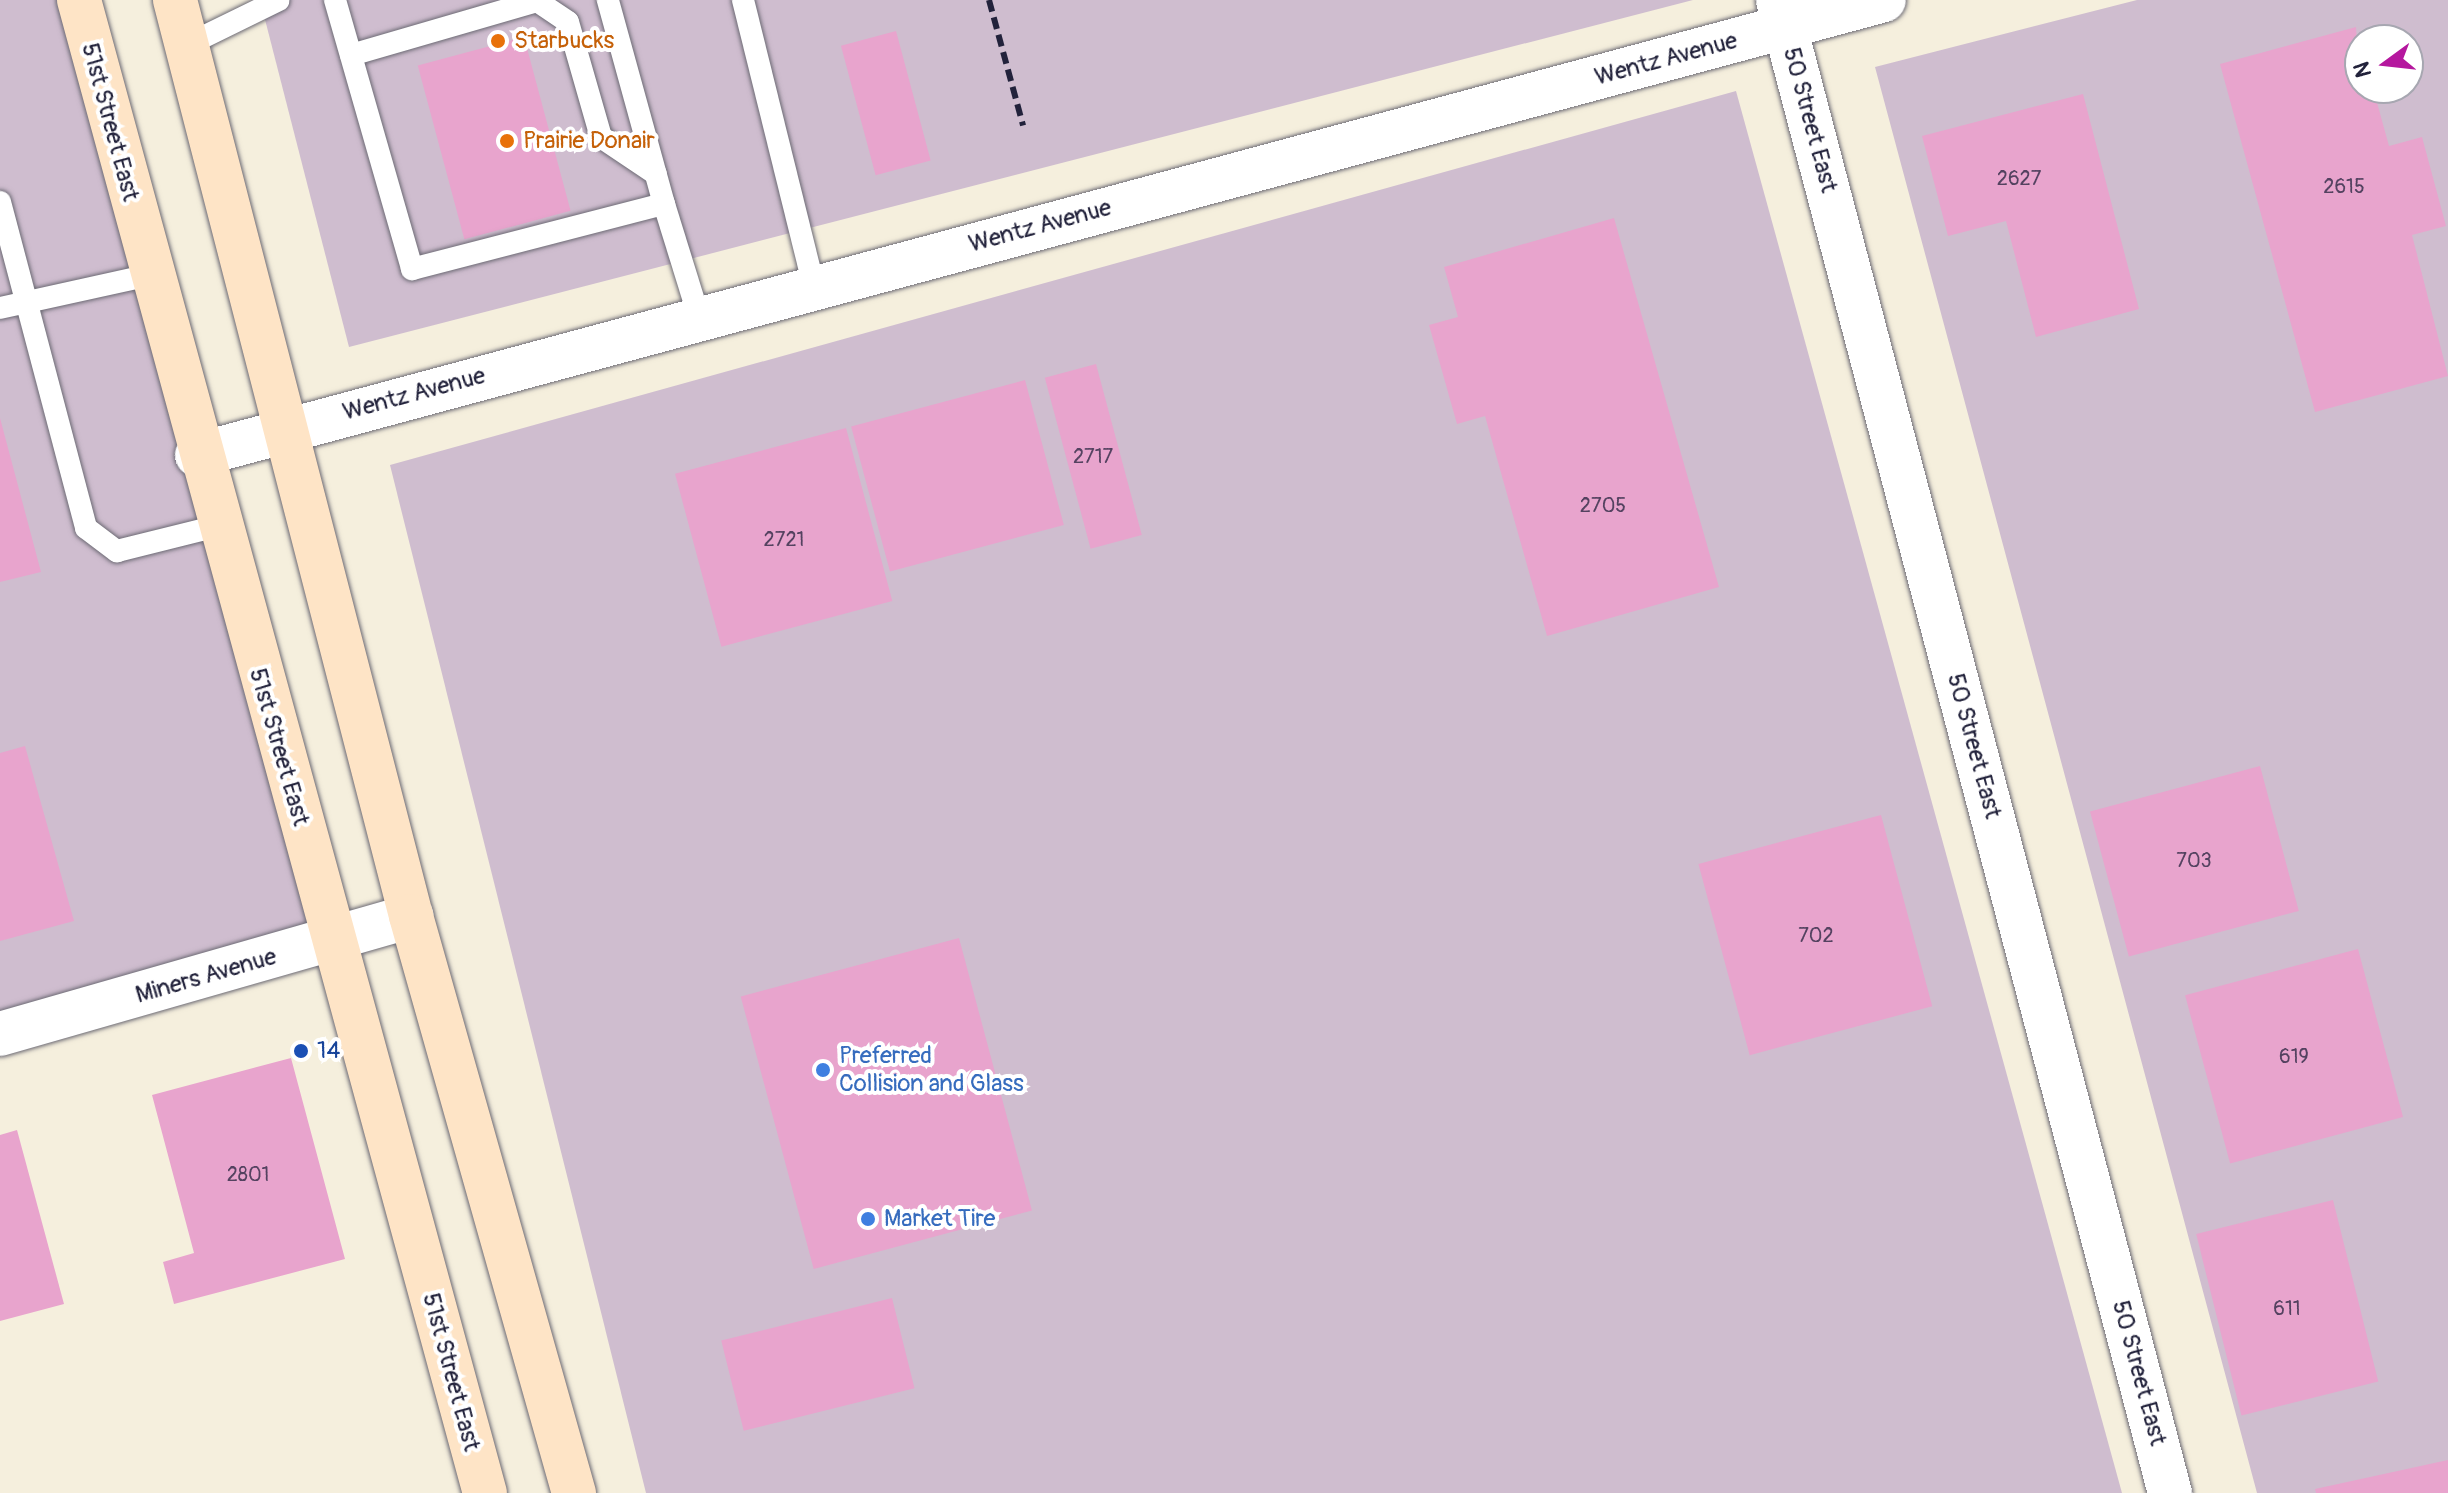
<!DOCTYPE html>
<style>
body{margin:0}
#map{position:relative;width:2448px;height:1493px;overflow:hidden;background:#f5efdd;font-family:Pangolin,sans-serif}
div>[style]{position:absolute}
.industrial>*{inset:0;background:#cfbdcf}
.building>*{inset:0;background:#e8a4cd;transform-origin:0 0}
.roads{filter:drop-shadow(0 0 2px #6c6a74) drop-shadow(0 0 2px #6c6a74)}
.service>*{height:22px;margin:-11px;padding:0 11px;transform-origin:11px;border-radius:11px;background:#fff}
.minor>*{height:44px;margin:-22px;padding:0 22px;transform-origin:22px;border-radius:22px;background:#fff}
.secondary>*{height:44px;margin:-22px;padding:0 22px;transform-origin:22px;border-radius:22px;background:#fee4c6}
.rail>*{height:6px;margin-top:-3px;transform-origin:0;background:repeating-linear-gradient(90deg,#22223b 0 12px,transparent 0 18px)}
.dots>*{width:22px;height:22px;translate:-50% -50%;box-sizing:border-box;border:4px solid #fff;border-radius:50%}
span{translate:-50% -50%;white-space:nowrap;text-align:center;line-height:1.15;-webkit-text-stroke:8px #fff;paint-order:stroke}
.number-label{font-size:20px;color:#544260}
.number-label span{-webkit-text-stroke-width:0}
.food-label{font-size:24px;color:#c56008}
.left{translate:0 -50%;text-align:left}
.street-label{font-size:24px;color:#22223b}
.transit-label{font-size:24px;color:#164399}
.shop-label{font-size:24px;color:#366cbe}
.north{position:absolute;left:2344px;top:24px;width:80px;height:80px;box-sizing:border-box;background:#fff;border:2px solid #a7a7b1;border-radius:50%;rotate:255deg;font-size:22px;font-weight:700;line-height:32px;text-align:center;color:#22223b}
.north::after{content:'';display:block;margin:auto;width:28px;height:36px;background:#b5179e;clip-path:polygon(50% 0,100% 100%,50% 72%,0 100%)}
</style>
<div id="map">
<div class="industrial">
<i style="clip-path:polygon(0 0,79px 0,333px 939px,0 1034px)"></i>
<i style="clip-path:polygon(260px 0,1693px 0,349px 347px)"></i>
<i style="clip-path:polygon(evenodd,2137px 0,2448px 0,2448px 1493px,2257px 1493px,1875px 67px,2137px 0,2360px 40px,2408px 40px,2408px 88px,2360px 88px,2360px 40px)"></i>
<i style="clip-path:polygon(1736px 91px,2122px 1493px,646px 1493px,390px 465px)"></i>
</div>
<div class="building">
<i style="clip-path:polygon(2356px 27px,2360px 88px,2373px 88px,2389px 146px,2422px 137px,2446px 226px,2412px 235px,2448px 376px,2315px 412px,2220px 64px)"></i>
<i style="left:896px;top:31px;width:134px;height:57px;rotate:75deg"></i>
<i style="left:524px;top:37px;width:180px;height:110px;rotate:75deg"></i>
<i style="clip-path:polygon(2083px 94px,2139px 309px,2036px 337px,2006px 221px,1948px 236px,1922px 136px)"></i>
<i style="clip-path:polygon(1614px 218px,1719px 587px,1547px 636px,1485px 416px,1457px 424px,1429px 325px,1458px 317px,1444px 267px)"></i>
<i style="left:1096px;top:364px;width:177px;height:53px;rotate:75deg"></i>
<i style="left:1025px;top:380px;width:150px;height:180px;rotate:75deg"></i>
<i style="clip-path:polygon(0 418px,41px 572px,0 582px)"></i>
<i style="left:846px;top:428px;width:179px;height:177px;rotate:75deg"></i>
<i style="clip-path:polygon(25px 746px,74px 921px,0 941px,0 753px)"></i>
<i style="left:2260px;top:766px;width:150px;height:176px;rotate:75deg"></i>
<i style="left:1881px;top:815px;width:198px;height:189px;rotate:75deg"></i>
<i style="left:959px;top:938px;width:282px;height:226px;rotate:75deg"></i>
<i style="left:2358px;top:949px;width:174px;height:179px;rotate:75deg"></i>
<i style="clip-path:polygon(291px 1058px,345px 1259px,174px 1304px,163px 1262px,194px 1253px,152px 1095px)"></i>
<i style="clip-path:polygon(17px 1130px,64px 1304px,0 1321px,0 1135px)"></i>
<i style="left:2333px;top:1200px;width:187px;height:141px;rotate:76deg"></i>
<i style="left:892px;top:1298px;width:93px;height:176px;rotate:76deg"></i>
<i style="clip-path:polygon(2448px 1460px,2448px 1493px,2316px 1493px,2315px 1489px)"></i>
</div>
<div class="roads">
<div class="service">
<i style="left:335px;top:0;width:280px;rotate:74deg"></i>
<i style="left:412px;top:269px;width:260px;rotate:-14.5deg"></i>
<i style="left:664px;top:204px;width:212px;rotate:-105.4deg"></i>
<i style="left:743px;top:0;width:296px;rotate:76.1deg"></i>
<i style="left:187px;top:45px;width:102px;rotate:-26.1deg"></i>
<i style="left:351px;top:55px;width:194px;rotate:-16.2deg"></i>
<i style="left:537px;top:1px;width:37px;rotate:34deg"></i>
<i style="left:568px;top:22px;width:120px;rotate:74deg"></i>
<i style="left:601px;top:137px;width:66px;rotate:33.9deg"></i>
<i style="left:0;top:202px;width:337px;rotate:75.2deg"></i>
<i style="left:86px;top:528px;width:39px;rotate:37deg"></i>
<i style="left:117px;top:551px;width:103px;rotate:-14deg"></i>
<i style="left:664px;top:204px;width:118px;rotate:72.8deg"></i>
<i style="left:0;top:308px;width:154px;rotate:-12.4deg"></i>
</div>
<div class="minor">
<i style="left:1778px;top:0;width:1544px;rotate:75.29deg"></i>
<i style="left:197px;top:455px;width:1747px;rotate:-15.09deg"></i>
<i style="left:0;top:1034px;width:428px;rotate:-16deg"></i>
</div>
<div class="secondary">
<i style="left:79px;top:0;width:1547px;rotate:74.79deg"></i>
<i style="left:175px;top:0;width:946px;rotate:75.55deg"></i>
<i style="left:411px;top:916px;width:600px;rotate:74.23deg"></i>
</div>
</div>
<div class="rail">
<i style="left:989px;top:0;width:130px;rotate:74.8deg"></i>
</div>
<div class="dots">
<i style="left:498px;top:41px;background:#e8710a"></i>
<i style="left:507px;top:141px;background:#e8710a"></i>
<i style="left:301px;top:1051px;background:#1a4fb4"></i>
<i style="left:823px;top:1070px;background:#3f7fe0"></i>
<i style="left:868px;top:1219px;background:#3f7fe0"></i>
</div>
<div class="number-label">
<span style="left:2019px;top:178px">2627</span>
<span style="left:2344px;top:186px">2615</span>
<span style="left:1093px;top:456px">2717</span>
<span style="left:1603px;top:505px">2705</span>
<span style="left:784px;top:539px">2721</span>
<span style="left:2194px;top:860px">703</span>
<span style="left:1816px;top:935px">702</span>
<span style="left:2294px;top:1056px">619</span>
<span style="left:248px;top:1174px">2801</span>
<span style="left:2287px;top:1308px">611</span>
</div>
<div class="food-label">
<span class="left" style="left:514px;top:41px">Starbucks</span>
<span class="left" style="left:523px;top:141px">Prairie Donair</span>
</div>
<div class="street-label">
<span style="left:1666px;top:59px;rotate:-15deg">Wentz Avenue</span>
<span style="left:1810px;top:120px;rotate:75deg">50 Street East</span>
<span style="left:110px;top:122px;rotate:75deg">51st Street East</span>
<span style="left:1040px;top:226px;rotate:-15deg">Wentz Avenue</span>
<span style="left:414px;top:394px;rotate:-15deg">Wentz Avenue</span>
<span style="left:1974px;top:746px;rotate:75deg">50 Street East</span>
<span style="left:279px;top:747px;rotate:74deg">51st Street East</span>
<span style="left:206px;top:976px;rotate:-16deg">Miners Avenue</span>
<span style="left:451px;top:1372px;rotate:75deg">51st Street East</span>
<span style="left:2139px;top:1373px;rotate:75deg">50 Street East</span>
</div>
<div class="transit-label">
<span class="left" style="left:317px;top:1051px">14</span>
</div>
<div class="shop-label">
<span class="left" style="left:839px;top:1070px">Preferred<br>Collision and Glass</span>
<span class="left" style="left:884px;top:1219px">Market Tire</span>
</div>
<div class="north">N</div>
</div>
